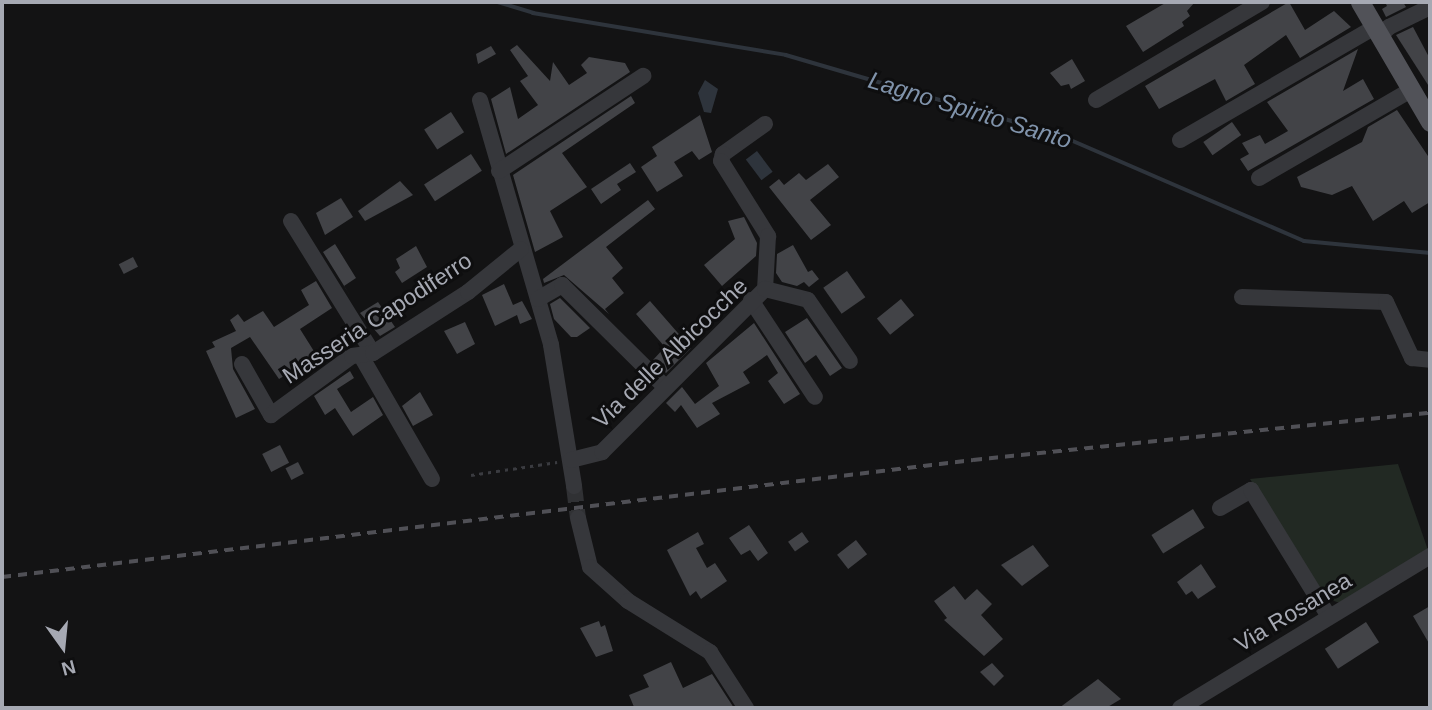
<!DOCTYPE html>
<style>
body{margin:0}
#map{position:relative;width:1432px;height:710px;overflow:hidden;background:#131314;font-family:Arial,sans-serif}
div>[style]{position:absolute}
.green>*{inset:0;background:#222923}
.water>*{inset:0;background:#2e343c;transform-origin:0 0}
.stream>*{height:3.5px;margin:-1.75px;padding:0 1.75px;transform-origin:1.75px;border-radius:1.75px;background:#2e343c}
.building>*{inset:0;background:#424347;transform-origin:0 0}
.minor-tunnel>*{height:16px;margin-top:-8px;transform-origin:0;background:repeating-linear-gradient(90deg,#303134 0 16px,transparent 0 24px)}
.path>*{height:2.5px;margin-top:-1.25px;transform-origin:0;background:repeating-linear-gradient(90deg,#3a3b40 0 3.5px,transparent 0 8.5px)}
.minor>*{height:16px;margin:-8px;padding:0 8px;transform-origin:8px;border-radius:8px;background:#36373b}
.major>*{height:19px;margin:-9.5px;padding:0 9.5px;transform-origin:9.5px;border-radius:9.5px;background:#515258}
.rail>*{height:3.5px;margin-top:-1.75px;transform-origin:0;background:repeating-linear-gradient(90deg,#505056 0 9px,transparent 0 16px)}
span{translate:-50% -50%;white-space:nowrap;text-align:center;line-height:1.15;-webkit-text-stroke:6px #0e0e0f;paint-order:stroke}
.street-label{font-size:23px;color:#a6a9b3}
.water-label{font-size:24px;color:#8093ab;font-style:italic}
.frame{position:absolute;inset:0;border:4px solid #a6a9b3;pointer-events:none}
.north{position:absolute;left:28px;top:612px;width:70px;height:70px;-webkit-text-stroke:5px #0e0e0f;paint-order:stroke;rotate:165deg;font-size:19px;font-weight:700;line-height:28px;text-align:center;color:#a6a9b3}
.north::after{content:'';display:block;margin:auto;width:24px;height:32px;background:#a6a9b3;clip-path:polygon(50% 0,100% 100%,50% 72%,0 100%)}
</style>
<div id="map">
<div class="green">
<i style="clip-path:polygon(1398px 464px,1428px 550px,1340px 603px,1325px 598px,1250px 479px)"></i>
</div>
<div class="water">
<i style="clip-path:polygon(705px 80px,718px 89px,711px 113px,704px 112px,698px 93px)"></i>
<i style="left:757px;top:151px;width:26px;height:14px;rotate:53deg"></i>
</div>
<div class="stream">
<i style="left:498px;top:2px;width:37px;rotate:17deg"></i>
<i style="left:533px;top:13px;width:256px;rotate:9.4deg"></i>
<i style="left:786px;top:55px;width:282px;rotate:16.3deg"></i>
<i style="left:1057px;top:134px;width:269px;rotate:23.4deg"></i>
<i style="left:1304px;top:241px;width:127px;rotate:5.4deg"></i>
</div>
<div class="building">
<i style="clip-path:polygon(1167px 2px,1195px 2px,1187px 11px,1190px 16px,1182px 22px,1184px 26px,1143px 52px,1126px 26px)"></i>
<i style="clip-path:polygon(1289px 2px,1305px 30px,1334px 11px,1351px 27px,1300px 58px,1286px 35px,1244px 65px,1255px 84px,1226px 101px,1215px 79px,1159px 109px,1145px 86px)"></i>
<i style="clip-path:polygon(1385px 2px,1403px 2px,1406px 7px,1386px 17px,1382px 9px,1387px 6px)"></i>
<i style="clip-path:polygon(1413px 27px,1430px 59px,1430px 88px,1396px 35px)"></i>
<i style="clip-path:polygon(517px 45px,550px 81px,553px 62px,569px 85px,587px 73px,581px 65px,589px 57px,625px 63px,630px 72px,506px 154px,491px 99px,510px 87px,518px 119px,538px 105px,520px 81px,528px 76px,510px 50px)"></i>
<i style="clip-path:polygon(491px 46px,496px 54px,478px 64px,476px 54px)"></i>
<i style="clip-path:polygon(1358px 49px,1343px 91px,1363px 79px,1374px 99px,1248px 171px,1240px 159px,1249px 154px,1242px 143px,1260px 135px,1265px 144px,1288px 131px,1267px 102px)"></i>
<i style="clip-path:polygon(1072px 59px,1085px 81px,1071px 89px,1069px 84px,1061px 86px,1050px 73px)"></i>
<i style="clip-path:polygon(631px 96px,635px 103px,562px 153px,587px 187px,550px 211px,563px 237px,535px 252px,513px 175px)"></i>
<i style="clip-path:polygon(1397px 110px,1430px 159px,1430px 202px,1412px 213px,1404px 201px,1373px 221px,1352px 186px,1332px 195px,1301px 187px,1297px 177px,1362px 142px,1368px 127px)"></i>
<i style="left:451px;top:112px;width:24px;height:32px;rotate:57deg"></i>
<i style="clip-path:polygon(700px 115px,712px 152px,699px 160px,692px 151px,674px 162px,683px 176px,657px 192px,641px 167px,657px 156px,652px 147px)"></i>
<i style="left:1232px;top:122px;width:16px;height:35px;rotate:55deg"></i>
<i style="left:471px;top:154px;width:20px;height:56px;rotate:57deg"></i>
<i style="clip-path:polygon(630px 163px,636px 172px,617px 184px,621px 190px,601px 204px,591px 189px)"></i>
<i style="clip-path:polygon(828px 164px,839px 177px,810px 200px,831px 225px,811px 240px,769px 187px,779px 179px,784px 185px,799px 173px,806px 180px)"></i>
<i style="clip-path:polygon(400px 181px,413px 195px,365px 221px,358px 211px)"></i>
<i style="clip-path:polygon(341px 198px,353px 217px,325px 235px,316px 213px)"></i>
<i style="clip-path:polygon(648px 200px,655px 209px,606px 247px,623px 268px,612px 278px,624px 293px,605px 309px,609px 314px,564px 275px,544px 283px,543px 279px)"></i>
<i style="clip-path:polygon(744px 217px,757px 243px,756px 256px,722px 286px,704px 265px,735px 239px,728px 221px)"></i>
<i style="clip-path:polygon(335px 244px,356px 278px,344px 286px,351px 297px,323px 252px)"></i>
<i style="clip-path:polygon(793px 245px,808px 272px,812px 270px,819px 279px,809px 287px,804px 282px,797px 286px,782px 282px,776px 273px,777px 254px)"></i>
<i style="clip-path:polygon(416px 246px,427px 267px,402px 283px,395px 272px,400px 268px,396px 259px)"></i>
<i style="left:133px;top:257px;width:11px;height:16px;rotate:63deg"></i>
<i style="left:847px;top:271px;width:32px;height:29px;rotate:55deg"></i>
<i style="clip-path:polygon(316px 281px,332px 308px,300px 329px,317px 356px,279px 379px,250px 337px,231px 348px,233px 369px,255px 409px,236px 418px,206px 351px,215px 347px,212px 342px,236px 331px,230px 320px,238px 314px,244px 322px,263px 311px,274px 327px,309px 305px,301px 290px)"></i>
<i style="clip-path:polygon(504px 284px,513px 305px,522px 301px,532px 319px,520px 324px,517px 315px,495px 326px,482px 295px)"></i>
<i style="clip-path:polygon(560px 298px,590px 328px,577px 337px,571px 337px,554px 319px,550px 304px)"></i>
<i style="left:901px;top:299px;width:21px;height:31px;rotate:51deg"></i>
<i style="clip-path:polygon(650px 301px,691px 348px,666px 373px,653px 360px,665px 347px,636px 314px)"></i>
<i style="clip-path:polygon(378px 302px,395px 327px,380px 336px,360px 313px)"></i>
<i style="clip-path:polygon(807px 318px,842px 368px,830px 376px,816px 355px,805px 363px,785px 332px)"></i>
<i style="clip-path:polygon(465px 322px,475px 344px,457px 354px,444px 331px)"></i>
<i style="clip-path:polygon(754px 323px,800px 394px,784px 404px,768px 381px,778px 373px,767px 355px,743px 372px,750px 383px,712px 403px,720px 414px,697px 428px,681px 405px,675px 412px,666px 403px,682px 387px,695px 404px,719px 386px,706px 363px)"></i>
<i style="clip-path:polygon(350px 371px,354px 378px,337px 389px,351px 412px,373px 397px,383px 415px,353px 436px,335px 408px,325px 415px,314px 396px)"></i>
<i style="clip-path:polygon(420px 392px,433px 415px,413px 426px,402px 406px)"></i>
<i style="left:280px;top:445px;width:20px;height:20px;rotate:63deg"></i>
<i style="left:298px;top:462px;width:13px;height:14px;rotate:63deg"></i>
<i style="left:1193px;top:509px;width:22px;height:49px;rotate:58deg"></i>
<i style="clip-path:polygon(749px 525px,768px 553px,758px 561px,750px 550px,741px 555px,729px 538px)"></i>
<i style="clip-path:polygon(698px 532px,704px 544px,696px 548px,707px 568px,715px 563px,727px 581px,701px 599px,696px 591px,690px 596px,667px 550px)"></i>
<i style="left:802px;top:532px;width:12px;height:17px;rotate:55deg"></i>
<i style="left:856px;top:540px;width:18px;height:24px;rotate:52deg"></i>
<i style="clip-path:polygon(1033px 545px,1049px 566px,1022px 586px,1001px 565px)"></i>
<i style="clip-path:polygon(1201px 564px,1216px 587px,1198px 599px,1192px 591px,1186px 595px,1177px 582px)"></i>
<i style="clip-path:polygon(954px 586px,965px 600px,977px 589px,992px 604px,981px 615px,1003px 639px,984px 656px,944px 620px,947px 618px,934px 601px)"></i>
<i style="clip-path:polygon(1430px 606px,1430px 645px,1413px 616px)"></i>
<i style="clip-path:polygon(599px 621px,601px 627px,605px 625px,613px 651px,596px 657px,580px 628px)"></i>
<i style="left:1366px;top:622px;width:24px;height:49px;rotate:57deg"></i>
<i style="clip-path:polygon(671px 662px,683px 688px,712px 674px,734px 708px,634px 707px,629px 695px,649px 687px,643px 675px)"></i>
<i style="clip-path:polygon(992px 663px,1004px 676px,994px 686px,980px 672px)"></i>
<i style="clip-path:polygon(1098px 679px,1121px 699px,1106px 708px,1059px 708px)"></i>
</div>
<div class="minor-tunnel">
<i style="left:574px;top:486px;width:32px;rotate:83deg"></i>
</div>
<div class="path">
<i style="left:471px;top:475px;width:87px;rotate:-8.6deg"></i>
</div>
<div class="minor">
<i style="left:1380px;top:36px;width:13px;rotate:-45deg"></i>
<i style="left:1389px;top:27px;width:46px;rotate:-26deg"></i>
<i style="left:480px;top:100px;width:255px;rotate:73.8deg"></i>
<i style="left:551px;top:345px;width:143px;rotate:80.7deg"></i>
<i style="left:1096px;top:100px;width:193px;rotate:-30.6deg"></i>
<i style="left:765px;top:124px;width:52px;rotate:144.5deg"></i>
<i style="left:723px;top:154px;width:7px;rotate:106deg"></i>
<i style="left:721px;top:161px;width:89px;rotate:57.9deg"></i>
<i style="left:768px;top:236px;width:53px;rotate:93.2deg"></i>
<i style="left:1180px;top:140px;width:225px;rotate:-30.1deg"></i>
<i style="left:499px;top:171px;width:173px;rotate:-33.4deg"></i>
<i style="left:1259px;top:178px;width:176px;rotate:-30.1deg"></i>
<i style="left:291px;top:221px;width:155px;rotate:58.2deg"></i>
<i style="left:1242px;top:297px;width:144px;rotate:2deg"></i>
<i style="left:1386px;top:302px;width:62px;rotate:65.1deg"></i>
<i style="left:1412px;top:358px;width:18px;rotate:6deg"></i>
<i style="left:538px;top:299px;width:28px;rotate:-30deg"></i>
<i style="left:562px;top:285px;width:145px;rotate:44.7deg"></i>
<i style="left:751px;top:300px;width:116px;rotate:56.6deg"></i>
<i style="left:361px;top:356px;width:142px;rotate:60deg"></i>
<i style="left:242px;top:364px;width:59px;rotate:60.4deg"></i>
<i style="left:271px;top:415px;width:100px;rotate:-36.1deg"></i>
<i style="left:352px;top:356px;width:21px;rotate:-8deg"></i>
<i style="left:373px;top:353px;width:113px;rotate:-32.7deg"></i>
<i style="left:468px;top:292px;width:68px;rotate:-39.1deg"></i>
<i style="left:571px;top:460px;width:32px;rotate:-14deg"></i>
<i style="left:602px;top:452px;width:231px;rotate:-45deg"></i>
<i style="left:765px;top:289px;width:44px;rotate:14.3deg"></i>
<i style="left:808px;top:300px;width:74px;rotate:55.5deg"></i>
<i style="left:1220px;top:508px;width:36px;rotate:-30deg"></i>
<i style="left:1251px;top:490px;width:149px;rotate:58.4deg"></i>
<i style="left:578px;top:518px;width:50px;rotate:76.2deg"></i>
<i style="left:590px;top:567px;width:51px;rotate:41.8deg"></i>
<i style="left:628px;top:601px;width:97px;rotate:31.9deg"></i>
<i style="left:710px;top:652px;width:67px;rotate:57.3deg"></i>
<i style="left:1180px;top:708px;width:293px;rotate:-31.3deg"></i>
</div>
<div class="major">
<i style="left:1360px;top:2px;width:139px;rotate:59.7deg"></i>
</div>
<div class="rail">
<i style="left:2px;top:577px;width:978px;rotate:-6.87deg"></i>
<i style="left:973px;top:460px;width:459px;rotate:-5.9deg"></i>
</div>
<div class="street-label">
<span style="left:377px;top:318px;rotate:-33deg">Masseria Capodiferro</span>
<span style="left:670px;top:353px;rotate:-44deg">Via delle Albicocche</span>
<span style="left:1293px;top:612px;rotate:-31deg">Via Rosanea</span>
</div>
<div class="water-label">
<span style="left:970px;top:110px;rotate:17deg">Lagno Spirito Santo</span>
</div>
<div class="frame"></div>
<div class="north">N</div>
</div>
